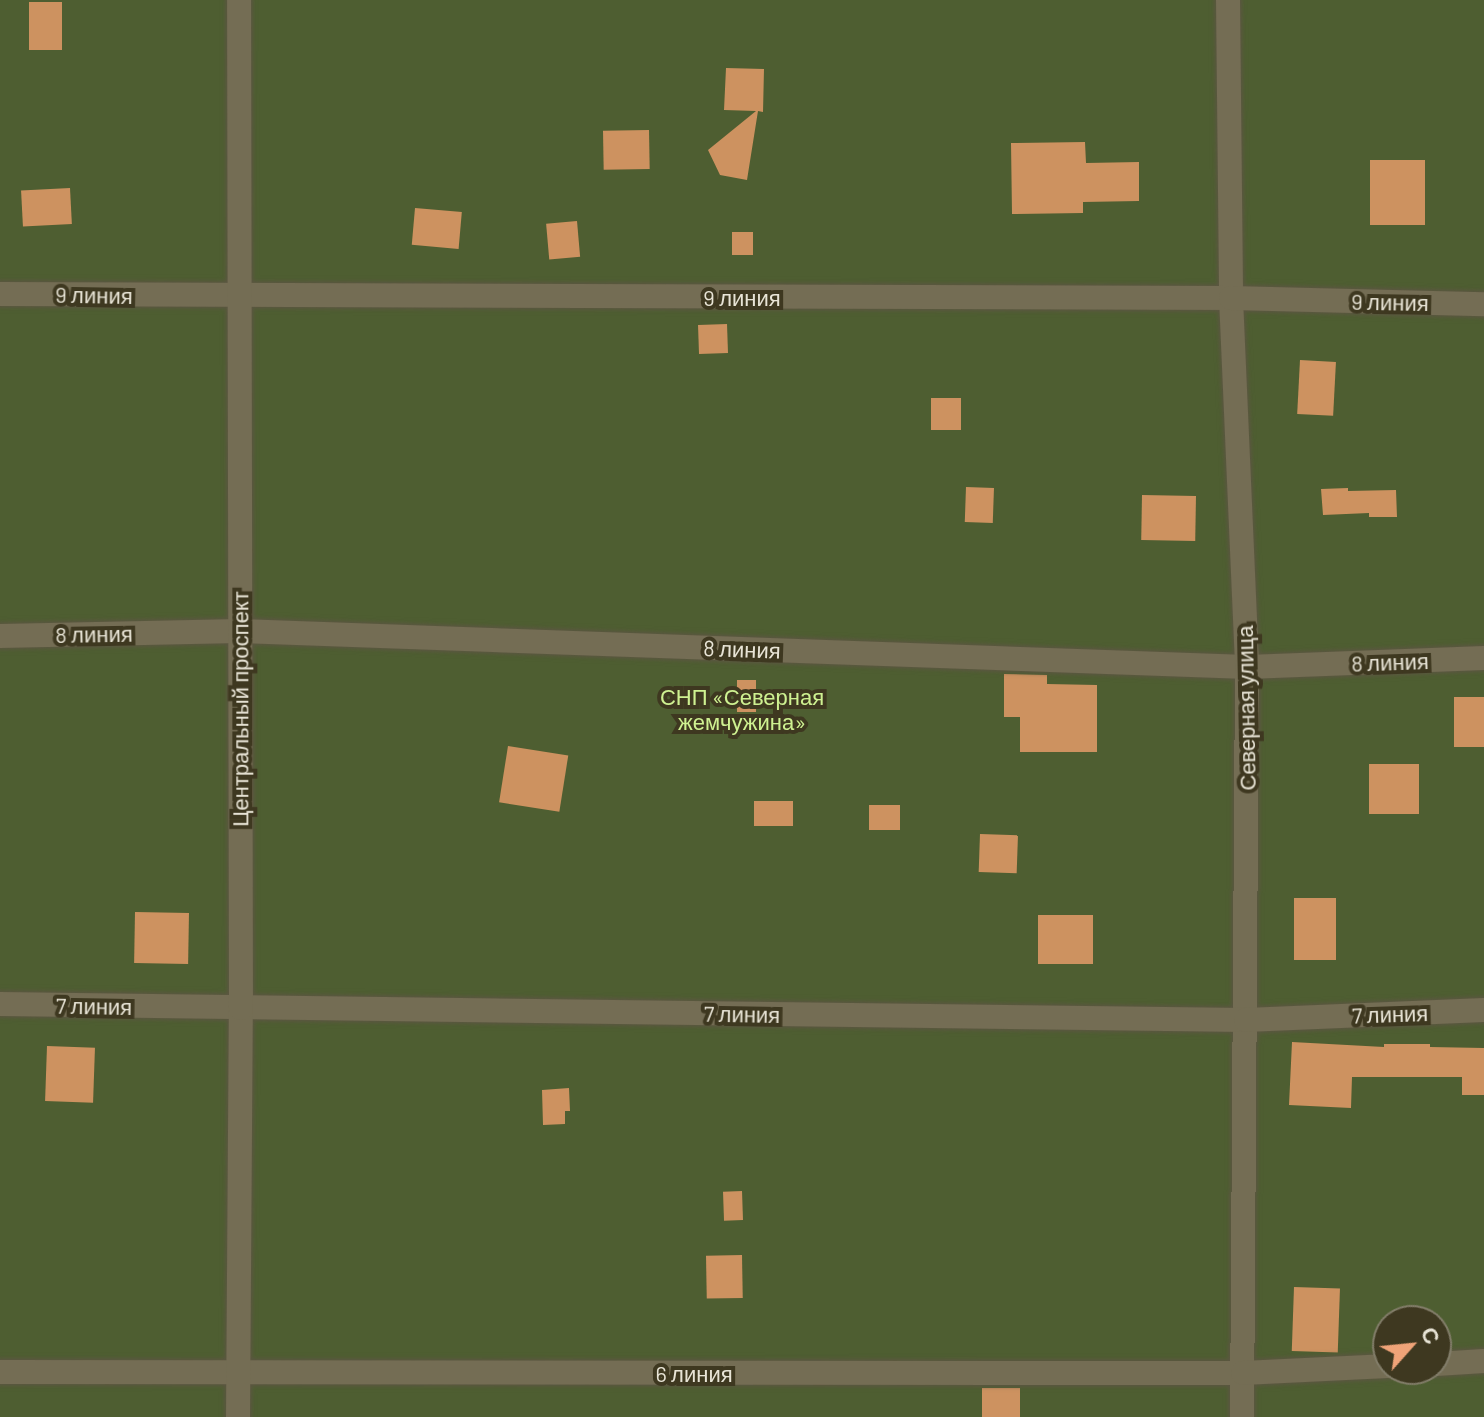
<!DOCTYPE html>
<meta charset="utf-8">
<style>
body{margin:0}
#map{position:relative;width:1484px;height:1417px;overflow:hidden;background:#3e3820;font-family:Barlow,sans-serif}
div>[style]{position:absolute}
.green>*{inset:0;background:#4e5e31}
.building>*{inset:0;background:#cd9260;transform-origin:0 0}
.roads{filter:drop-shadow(0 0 2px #5c5642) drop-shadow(0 0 2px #5c5642)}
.minor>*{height:24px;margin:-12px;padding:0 12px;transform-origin:12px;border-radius:12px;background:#746d54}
span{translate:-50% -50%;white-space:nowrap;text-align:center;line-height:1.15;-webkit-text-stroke:8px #3e3820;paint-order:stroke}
.street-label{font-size:22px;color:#e8e4d6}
.park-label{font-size:22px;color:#cef191}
.north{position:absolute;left:1372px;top:1305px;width:80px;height:80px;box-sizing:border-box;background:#3e3820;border:2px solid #827d69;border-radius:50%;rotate:63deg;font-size:22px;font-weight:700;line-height:32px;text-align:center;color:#e8e4d6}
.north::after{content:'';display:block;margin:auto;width:28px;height:36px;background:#efa378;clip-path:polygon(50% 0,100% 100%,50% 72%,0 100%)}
</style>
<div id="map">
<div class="green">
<i style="clip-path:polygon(evenodd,0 0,1484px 0,1484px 1417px,0 1417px,0 0,1388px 1321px,1436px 1321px,1436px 1369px,1388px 1369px,1388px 1321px)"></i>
</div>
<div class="building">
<i style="left:29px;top:2px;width:33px;height:48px"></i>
<i style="clip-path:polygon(726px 68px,764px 69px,763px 112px,758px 111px,747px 180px,720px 175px,708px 150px,756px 111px,724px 110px)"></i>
<i style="left:649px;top:130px;width:39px;height:46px;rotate:89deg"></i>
<i style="clip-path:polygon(1085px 142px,1086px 163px,1139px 162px,1139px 201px,1083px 202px,1083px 213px,1012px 214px,1011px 143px)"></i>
<i style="left:1370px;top:160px;width:55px;height:65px"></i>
<i style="left:70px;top:188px;width:36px;height:49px;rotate:87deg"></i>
<i style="left:415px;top:208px;width:47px;height:37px;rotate:5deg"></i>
<i style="left:577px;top:221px;width:36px;height:31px;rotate:85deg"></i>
<i style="left:732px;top:232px;width:21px;height:23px"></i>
<i style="left:727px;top:324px;width:29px;height:29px;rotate:88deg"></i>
<i style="left:1300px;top:360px;width:36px;height:54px;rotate:3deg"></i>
<i style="left:931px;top:398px;width:30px;height:32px"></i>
<i style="left:966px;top:487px;width:28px;height:35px;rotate:2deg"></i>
<i style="clip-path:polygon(1348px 488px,1348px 491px,1396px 490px,1397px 517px,1369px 517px,1369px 513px,1323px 515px,1321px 489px)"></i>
<i style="left:1142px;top:495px;width:54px;height:45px;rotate:1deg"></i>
<i style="clip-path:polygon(1004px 674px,1047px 675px,1047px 684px,1097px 685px,1097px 752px,1020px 752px,1020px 717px,1004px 717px)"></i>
<i style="left:737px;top:680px;width:19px;height:32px"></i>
<i style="left:1484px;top:697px;width:50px;height:30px;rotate:90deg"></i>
<i style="left:508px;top:746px;width:61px;height:57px;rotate:9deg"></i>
<i style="left:1369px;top:764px;width:50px;height:50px"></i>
<i style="left:754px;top:801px;width:39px;height:25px"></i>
<i style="left:869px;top:805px;width:31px;height:25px"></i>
<i style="left:980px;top:834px;width:38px;height:38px;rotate:2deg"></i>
<i style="left:1294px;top:898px;width:42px;height:62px"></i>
<i style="left:135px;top:912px;width:54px;height:51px;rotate:1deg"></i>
<i style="left:1038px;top:915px;width:55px;height:49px"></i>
<i style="clip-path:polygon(1292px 1042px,1384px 1047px,1384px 1044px,1430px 1044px,1430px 1047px,1484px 1048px,1484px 1095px,1462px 1095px,1462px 1077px,1352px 1077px,1351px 1108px,1289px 1105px)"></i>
<i style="left:47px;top:1046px;width:48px;height:55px;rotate:2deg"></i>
<i style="clip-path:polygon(569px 1088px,570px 1111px,565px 1111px,565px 1124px,543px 1125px,542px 1090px)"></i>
<i style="left:742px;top:1191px;width:29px;height:19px;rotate:88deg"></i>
<i style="left:742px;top:1255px;width:43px;height:36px;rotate:89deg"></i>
<i style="left:1294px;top:1287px;width:46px;height:64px;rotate:2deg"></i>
<i style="left:982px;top:1388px;width:38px;height:29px"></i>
</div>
<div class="roads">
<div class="minor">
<i style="left:1228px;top:0;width:298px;rotate:89.4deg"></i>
<i style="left:1231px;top:298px;width:369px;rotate:87.5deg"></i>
<i style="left:1247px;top:667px;width:750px;rotate:90.38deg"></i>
<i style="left:0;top:294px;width:1231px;rotate:0.19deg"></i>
<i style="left:1231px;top:298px;width:253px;rotate:1.4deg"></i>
<i style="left:0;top:636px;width:240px;rotate:-1.2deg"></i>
<i style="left:240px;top:631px;width:1008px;rotate:2.05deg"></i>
<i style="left:1247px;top:667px;width:237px;rotate:-2.2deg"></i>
<i style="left:0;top:1004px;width:1246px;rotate:0.74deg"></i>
<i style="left:1246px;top:1020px;width:238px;rotate:-2.4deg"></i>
<i style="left:1436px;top:1364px;width:48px;rotate:-3.6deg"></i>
<i style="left:0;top:1372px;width:1243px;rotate:0.05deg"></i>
<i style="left:1243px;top:1373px;width:145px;rotate:-2.8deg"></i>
<i style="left:238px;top:1417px;width:409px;rotate:-89.6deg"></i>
<i style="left:241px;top:1008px;width:1008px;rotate:-90.11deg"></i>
</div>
</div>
<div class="street-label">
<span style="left:94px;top:295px;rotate:1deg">9 линия</span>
<span style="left:742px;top:298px">9 линия</span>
<span style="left:1390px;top:302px;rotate:1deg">9 линия</span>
<span style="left:94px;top:634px;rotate:-1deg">8 линия</span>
<span style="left:742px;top:649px;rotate:2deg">8 линия</span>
<span style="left:1390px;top:662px;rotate:-2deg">8 линия</span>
<span style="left:1246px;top:708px;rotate:-91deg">Северная улица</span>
<span style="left:240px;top:709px;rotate:-90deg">Центральный проспект</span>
<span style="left:94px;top:1006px;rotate:1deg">7 линия</span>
<span style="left:742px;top:1014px;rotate:1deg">7 линия</span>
<span style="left:1390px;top:1014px;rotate:-2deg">7 линия</span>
<span style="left:694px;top:1374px">6 линия</span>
</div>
<div class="park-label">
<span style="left:742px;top:709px">СНП «Северная<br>жемчужина»</span>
</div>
<div class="north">С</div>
</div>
